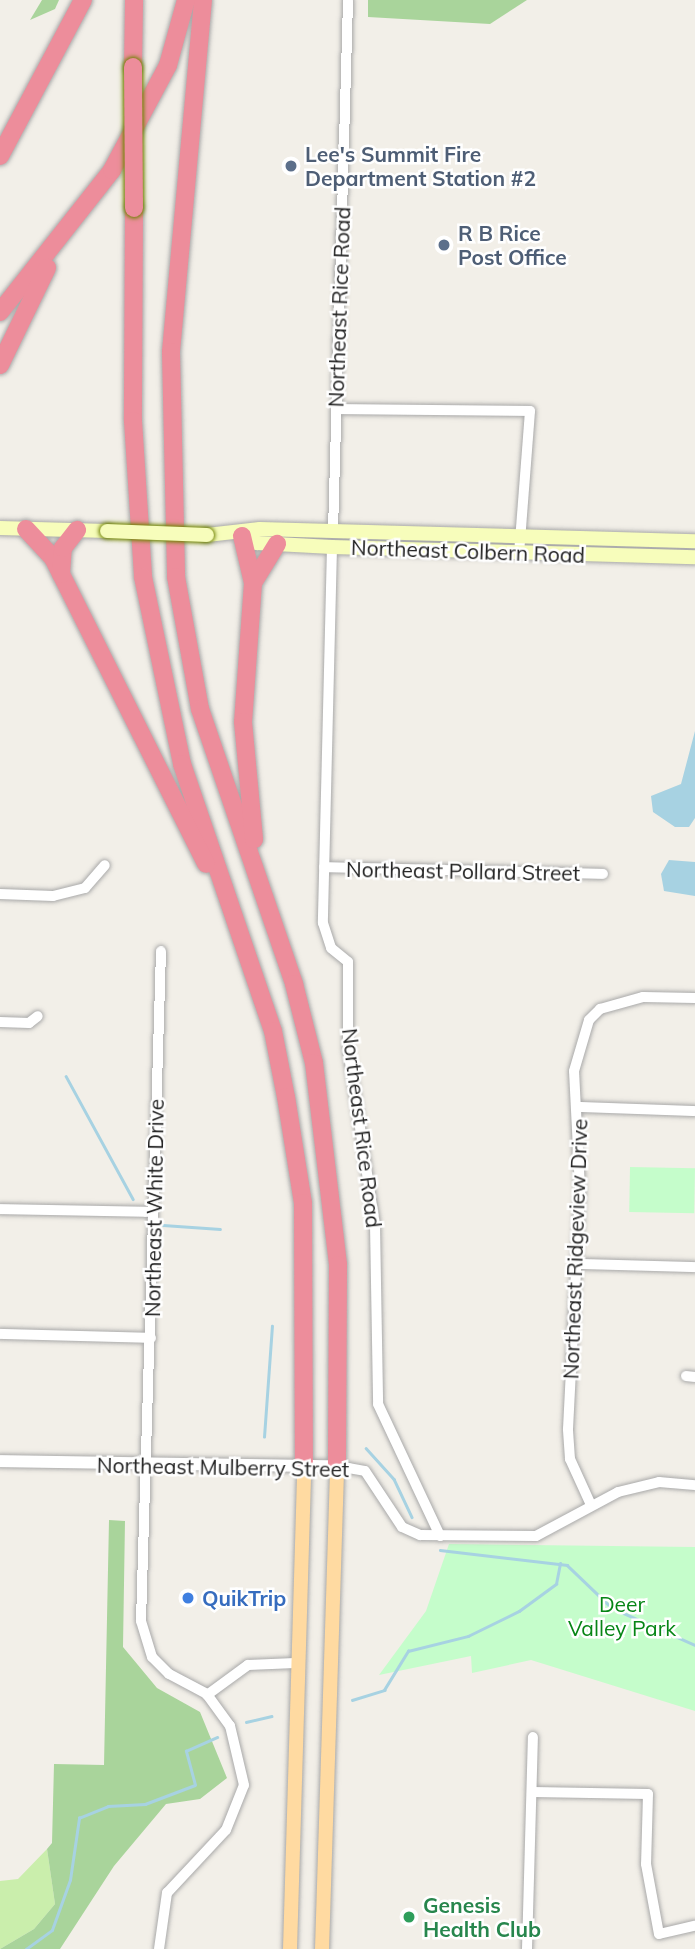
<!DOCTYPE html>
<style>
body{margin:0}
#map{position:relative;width:695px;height:1949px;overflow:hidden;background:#f2efe8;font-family:Mulish,sans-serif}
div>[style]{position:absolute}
.grass>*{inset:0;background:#caeeac}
.forest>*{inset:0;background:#a9d49b}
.park>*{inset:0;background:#c5fdcb;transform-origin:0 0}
.water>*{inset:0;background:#a7d2e2}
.stream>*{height:2.5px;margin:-1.25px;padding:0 1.25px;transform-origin:1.25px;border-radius:1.25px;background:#a7d2e2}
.roads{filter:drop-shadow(0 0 2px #a9a9a9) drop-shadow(0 0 2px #a9a9a9)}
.minor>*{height:10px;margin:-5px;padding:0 5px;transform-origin:5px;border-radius:5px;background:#fff}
.tertiary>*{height:12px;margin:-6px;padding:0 6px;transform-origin:6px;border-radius:6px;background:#fff}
.secondary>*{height:14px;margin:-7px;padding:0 7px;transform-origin:7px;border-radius:7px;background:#f7fdbb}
.primary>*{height:14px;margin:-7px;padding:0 7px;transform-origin:7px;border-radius:7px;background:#ffdaa1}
.motorway>*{height:18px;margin:-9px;padding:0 9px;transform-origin:9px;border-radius:9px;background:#ed8d9b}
.bridges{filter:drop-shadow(0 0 2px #6e8200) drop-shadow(0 0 2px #6e8200)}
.secondary-bridge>*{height:14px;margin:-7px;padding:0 7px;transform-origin:7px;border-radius:7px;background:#f7fdbb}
.motorway-bridge>*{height:18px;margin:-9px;padding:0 9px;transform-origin:9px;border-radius:9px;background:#ed8d9b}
.dots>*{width:19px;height:19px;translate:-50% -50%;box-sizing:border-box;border:4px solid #fff;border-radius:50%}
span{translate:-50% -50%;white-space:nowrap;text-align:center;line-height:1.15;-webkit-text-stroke:5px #fff;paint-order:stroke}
.service-label{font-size:21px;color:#4e5e75;font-weight:700}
.left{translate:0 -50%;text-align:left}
.street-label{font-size:21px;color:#222}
.shop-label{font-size:21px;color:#366cbe;font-weight:700}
.park-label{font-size:21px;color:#068515}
.leisure-label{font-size:21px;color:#27864d;font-weight:700}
</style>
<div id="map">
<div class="grass">
<i style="clip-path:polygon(47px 1849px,55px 1904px,34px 1929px,0 1949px,0 1881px,18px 1879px)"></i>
</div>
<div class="forest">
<i style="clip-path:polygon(42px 0,59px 0,55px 9px,30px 20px)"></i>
<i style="clip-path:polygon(368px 0,527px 0,490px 24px,368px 17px)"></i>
<i style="clip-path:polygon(109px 1520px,125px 1521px,123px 1647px,157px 1688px,200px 1712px,227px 1778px,200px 1799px,166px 1804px,114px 1866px,60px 1949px,0 1949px,34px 1929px,55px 1904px,47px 1849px,52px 1843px,54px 1764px,104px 1765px)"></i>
</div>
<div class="park">
<i style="left:630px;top:1167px;width:65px;height:45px;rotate:1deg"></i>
<i style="clip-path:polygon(449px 1544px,695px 1547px,695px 1711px,531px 1660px,472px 1673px,471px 1656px,379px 1675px,426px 1611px)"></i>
</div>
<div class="water">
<i style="clip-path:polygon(695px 731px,695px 818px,689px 827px,675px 827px,653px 812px,651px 796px,681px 784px)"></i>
<i style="clip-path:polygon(669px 860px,695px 862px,695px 896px,664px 891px,661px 874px)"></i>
</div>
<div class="stream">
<i style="left:66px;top:1076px;width:140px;rotate:61.4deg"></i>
<i style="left:163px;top:1225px;width:57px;rotate:4deg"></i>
<i style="left:264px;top:1437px;width:111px;rotate:-85.9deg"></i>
<i style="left:366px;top:1448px;width:42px;rotate:47.9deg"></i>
<i style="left:394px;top:1479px;width:42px;rotate:64.7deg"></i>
<i style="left:440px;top:1550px;width:128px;rotate:6.7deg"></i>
<i style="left:567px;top:1565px;width:62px;rotate:43.7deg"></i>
<i style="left:612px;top:1608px;width:91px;rotate:24deg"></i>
<i style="left:352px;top:1700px;width:34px;rotate:-17deg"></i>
<i style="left:384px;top:1690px;width:46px;rotate:-58.4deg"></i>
<i style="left:408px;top:1651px;width:62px;rotate:-14deg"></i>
<i style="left:468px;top:1636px;width:57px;rotate:-26.1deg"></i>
<i style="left:519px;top:1611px;width:46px;rotate:-36.1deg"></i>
<i style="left:556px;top:1584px;width:21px;rotate:-79deg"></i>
<i style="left:246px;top:1722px;width:26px;rotate:-13deg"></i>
<i style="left:26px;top:1949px;width:32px;rotate:-36deg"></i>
<i style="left:52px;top:1930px;width:53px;rotate:-70.2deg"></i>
<i style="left:70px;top:1880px;width:63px;rotate:-81.7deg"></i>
<i style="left:79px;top:1818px;width:31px;rotate:-22deg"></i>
<i style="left:108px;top:1806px;width:37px;rotate:-3deg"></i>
<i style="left:145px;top:1804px;width:53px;rotate:-20.8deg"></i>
<i style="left:195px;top:1785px;width:35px;rotate:-105deg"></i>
<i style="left:186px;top:1751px;width:34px;rotate:-24deg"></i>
</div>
<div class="roads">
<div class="minor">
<i style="left:336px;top:409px;width:194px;rotate:0.6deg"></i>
<i style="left:530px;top:411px;width:142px;rotate:94.4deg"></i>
<i style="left:333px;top:531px;width:531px;rotate:-88.38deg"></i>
<i style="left:332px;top:547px;width:376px;rotate:91.4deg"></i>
<i style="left:323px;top:923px;width:26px;rotate:72deg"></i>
<i style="left:331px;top:948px;width:22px;rotate:39deg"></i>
<i style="left:348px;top:962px;width:87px;rotate:90deg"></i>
<i style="left:348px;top:1049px;width:178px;rotate:81.3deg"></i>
<i style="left:375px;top:1225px;width:179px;rotate:89deg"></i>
<i style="left:378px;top:1404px;width:146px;rotate:64.8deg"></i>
<i style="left:324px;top:867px;width:279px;rotate:1.4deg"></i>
<i style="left:0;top:894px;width:53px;rotate:2.2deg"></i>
<i style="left:53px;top:896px;width:33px;rotate:-14deg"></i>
<i style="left:85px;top:888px;width:30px;rotate:-49deg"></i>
<i style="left:0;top:1022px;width:29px;rotate:2deg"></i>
<i style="left:29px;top:1023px;width:11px;rotate:-38deg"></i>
<i style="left:579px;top:1107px;width:116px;rotate:2deg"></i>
<i style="left:0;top:1209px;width:153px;rotate:1.1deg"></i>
<i style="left:578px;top:1264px;width:117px;rotate:1.5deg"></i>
<i style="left:0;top:1334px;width:151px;rotate:1.5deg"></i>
<i style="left:686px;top:1376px;width:9px;rotate:6deg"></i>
<i style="left:337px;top:1466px;width:28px;rotate:10deg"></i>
<i style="left:365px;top:1471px;width:67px;rotate:56.5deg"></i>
<i style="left:402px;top:1527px;width:20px;rotate:24deg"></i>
<i style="left:420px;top:1535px;width:116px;rotate:0.5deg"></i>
<i style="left:536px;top:1536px;width:93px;rotate:-28.2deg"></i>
<i style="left:618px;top:1492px;width:42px;rotate:-13.7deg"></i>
<i style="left:659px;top:1482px;width:36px;rotate:5deg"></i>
<i style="left:591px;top:1505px;width:51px;rotate:-114.5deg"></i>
<i style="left:570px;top:1459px;width:30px;rotate:-94deg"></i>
<i style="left:568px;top:1429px;width:240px;rotate:-87.1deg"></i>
<i style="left:580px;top:1189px;width:118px;rotate:-92.9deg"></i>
<i style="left:574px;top:1071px;width:53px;rotate:-73.6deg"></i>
<i style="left:589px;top:1020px;width:16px;rotate:-45deg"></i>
<i style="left:600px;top:1009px;width:45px;rotate:-15.6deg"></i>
<i style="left:643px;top:997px;width:52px;rotate:1.1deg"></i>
<i style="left:207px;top:1695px;width:51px;rotate:-36.2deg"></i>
<i style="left:248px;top:1665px;width:47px;rotate:-2.4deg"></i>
<i style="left:533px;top:1792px;width:115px;rotate:1deg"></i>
<i style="left:648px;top:1794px;width:70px;rotate:91.6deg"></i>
<i style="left:646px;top:1864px;width:71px;rotate:79.5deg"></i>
<i style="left:659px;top:1934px;width:37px;rotate:-13deg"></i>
<i style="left:159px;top:1949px;width:57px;rotate:-81.9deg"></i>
<i style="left:167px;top:1893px;width:86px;rotate:-46.9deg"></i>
<i style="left:226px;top:1830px;width:48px;rotate:-68.2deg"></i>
<i style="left:244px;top:1785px;width:61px;rotate:-103.3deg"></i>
<i style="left:230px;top:1726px;width:39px;rotate:-126deg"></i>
<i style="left:207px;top:1694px;width:43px;rotate:-152.2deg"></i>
<i style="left:169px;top:1674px;width:24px;rotate:-135deg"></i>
<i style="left:152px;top:1657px;width:38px;rotate:-107deg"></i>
<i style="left:141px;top:1621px;width:670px;rotate:-88.29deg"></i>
<i style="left:527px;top:1949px;width:212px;rotate:-88.4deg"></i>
</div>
<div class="tertiary">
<i style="left:0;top:1461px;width:337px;rotate:0.9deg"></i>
</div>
<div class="secondary">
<i style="left:0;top:528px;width:107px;rotate:1.6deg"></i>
<i style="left:207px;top:535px;width:53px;rotate:-6.5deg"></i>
<i style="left:260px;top:529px;width:435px;rotate:1.6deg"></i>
<i style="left:242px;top:536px;width:17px;rotate:25deg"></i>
<i style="left:257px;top:543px;width:75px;rotate:3.1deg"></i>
<i style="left:332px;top:547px;width:363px;rotate:1.6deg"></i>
</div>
<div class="primary">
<i style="left:290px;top:1949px;width:483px;rotate:-88.3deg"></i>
<i style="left:322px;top:1949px;width:483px;rotate:-88.2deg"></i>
</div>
<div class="motorway">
<i style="left:203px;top:0;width:353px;rotate:95.2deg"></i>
<i style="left:171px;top:352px;width:225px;rotate:88.7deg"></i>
<i style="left:176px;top:577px;width:134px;rotate:79.7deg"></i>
<i style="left:200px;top:709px;width:291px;rotate:71.1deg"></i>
<i style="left:294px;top:984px;width:81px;rotate:75.8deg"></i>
<i style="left:314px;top:1063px;width:203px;rotate:83.2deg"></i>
<i style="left:338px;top:1265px;width:201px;rotate:90.3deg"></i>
<i style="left:133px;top:67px;width:67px;rotate:-89.1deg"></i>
<i style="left:0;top:156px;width:177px;rotate:-62deg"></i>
<i style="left:134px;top:208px;width:213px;rotate:90.3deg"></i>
<i style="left:133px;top:421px;width:156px;rotate:86.3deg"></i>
<i style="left:143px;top:577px;width:191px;rotate:78.2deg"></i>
<i style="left:182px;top:764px;width:282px;rotate:71.2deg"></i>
<i style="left:273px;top:1031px;width:67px;rotate:78.9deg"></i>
<i style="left:286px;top:1097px;width:107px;rotate:80.9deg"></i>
<i style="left:303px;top:1203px;width:263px;rotate:89.8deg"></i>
<i style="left:0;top:312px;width:181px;rotate:-51.7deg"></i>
<i style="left:112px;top:170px;width:119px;rotate:-61.9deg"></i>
<i style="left:168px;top:65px;width:67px;rotate:-74.5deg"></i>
<i style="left:0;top:365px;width:108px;rotate:-64.1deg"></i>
<i style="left:26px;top:529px;width:40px;rotate:47deg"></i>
<i style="left:53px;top:558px;width:342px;rotate:63.4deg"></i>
<i style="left:242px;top:536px;width:48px;rotate:76.8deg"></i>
<i style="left:253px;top:583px;width:139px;rotate:94.1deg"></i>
<i style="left:243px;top:722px;width:118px;rotate:84.6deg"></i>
<i style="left:61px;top:574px;width:26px;rotate:-86deg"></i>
<i style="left:63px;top:548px;width:23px;rotate:-52deg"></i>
<i style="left:253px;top:583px;width:46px;rotate:-58.4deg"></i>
</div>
</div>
<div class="bridges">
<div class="secondary-bridge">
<i style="left:107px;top:531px;width:100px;rotate:2.3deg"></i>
</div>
<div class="motorway-bridge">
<i style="left:133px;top:67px;width:141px;rotate:89.6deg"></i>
</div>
</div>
<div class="dots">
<i style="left:291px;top:166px;background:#5c6f8a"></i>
<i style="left:444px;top:245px;background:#5c6f8a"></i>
<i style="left:188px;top:1598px;background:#3f7fe0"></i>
<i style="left:409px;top:1917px;background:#2e9e5b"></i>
</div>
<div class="service-label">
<span class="left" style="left:305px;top:166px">Lee's Summit Fire<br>Department Station #2</span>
<span class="left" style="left:458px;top:245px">R B Rice<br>Post Office</span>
</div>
<div class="street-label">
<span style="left:339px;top:307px;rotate:-88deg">Northeast Rice Road</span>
<span style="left:468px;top:551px;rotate:2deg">Northeast Colbern Road</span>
<span style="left:463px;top:871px;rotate:1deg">Northeast Pollard Street</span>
<span style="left:362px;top:1128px;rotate:83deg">Northeast Rice Road</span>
<span style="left:154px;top:1208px;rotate:-89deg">Northeast White Drive</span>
<span style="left:575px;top:1249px;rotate:-88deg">Northeast Ridgeview Drive</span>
<span style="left:223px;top:1467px;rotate:1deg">Northeast Mulberry Street</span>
</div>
<div class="shop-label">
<span class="left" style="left:202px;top:1598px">QuikTrip</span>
</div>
<div class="park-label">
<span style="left:622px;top:1616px">Deer<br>Valley Park</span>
</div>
<div class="leisure-label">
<span class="left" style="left:423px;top:1917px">Genesis<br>Health Club</span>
</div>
</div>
